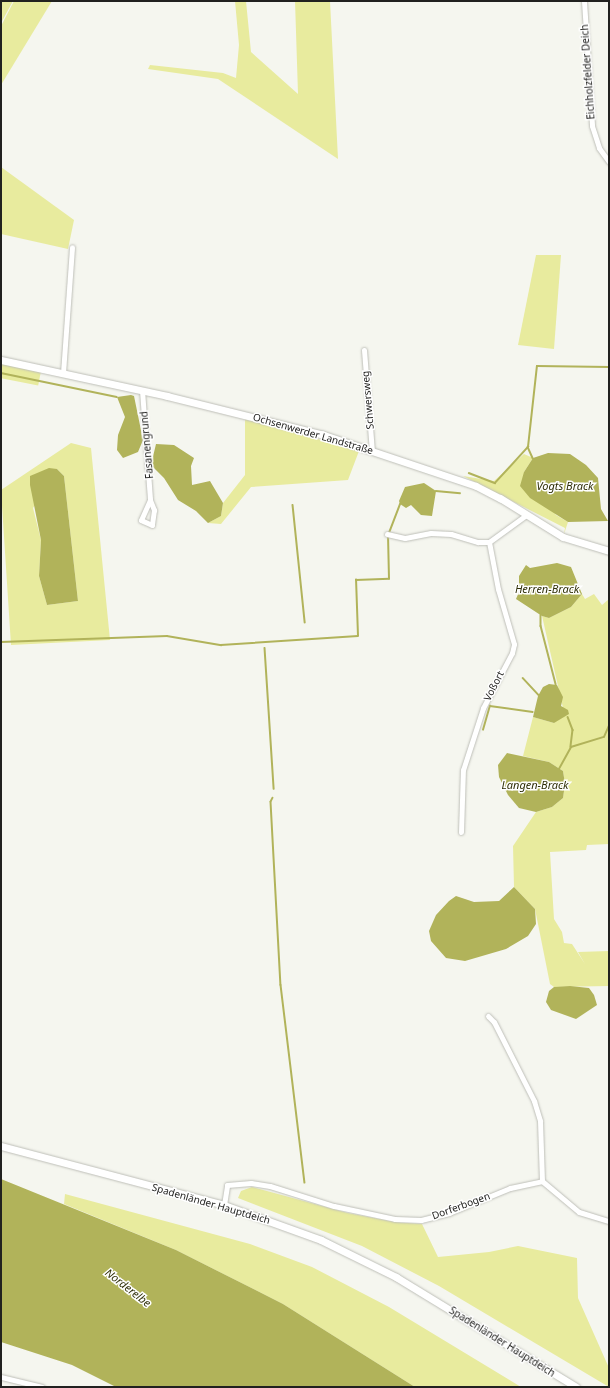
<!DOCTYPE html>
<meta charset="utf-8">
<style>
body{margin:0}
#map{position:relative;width:610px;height:1388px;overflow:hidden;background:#f5f6ef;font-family:"Noto Sans",sans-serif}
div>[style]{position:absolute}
.green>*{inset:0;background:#e8eb9e;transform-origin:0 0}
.water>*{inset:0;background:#b1b35a}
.stream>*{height:1.5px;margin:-0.75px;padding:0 0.75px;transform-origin:0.75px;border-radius:0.75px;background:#b1b35a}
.roads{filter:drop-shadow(0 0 1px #bebfb8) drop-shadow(0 0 1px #bebfb8)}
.street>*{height:5px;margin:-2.5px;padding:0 2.5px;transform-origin:2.5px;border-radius:2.5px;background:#fff}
.secondary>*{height:7px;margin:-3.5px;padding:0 3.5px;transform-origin:3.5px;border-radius:3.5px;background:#fff}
span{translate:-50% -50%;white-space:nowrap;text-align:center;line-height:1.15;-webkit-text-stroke:3px #fff;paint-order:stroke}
.street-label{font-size:10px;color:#21211f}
.water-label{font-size:11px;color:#2e2e07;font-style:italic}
.frame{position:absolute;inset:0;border:2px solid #21211f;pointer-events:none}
</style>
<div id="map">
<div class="green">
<i style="clip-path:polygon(1px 1px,13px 1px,1px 23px)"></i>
<i style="clip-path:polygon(14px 1px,52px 1px,1px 85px,1px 26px)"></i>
<i style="clip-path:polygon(235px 1px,246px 1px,251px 52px,298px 94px,295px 1px,330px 1px,338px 159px,218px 79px,148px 69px,150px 65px,223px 73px,236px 78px,239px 45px)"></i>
<i style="clip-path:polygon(1px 167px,74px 220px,68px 249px,1px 234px)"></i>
<i style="clip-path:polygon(536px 255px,561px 255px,554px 349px,518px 345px)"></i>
<i style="left:1px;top:362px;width:41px;height:16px;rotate:11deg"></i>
<i style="clip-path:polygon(245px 418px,359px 451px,348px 480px,251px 487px,221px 524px,208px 523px,221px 516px,223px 503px,245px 475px)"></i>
<i style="clip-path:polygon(evenodd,71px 443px,91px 448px,110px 640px,11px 645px,1px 490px,71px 443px,57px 469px,64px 476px,78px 601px,47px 605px,39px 576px,41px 540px,33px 508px,57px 469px)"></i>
<i style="clip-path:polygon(524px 454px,533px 458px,524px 472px,556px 515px,568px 522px,564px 534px,565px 528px,463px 476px,494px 481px)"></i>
<i style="clip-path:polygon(582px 594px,585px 599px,594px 594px,602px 605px,609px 599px,609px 844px,587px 845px,586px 850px,550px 852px,554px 919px,562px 932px,564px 943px,572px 944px,585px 964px,578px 952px,609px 951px,609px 986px,554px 987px,550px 984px,535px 909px,514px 887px,513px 846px,536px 812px,552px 807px,563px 798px,565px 784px,563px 771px,549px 762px,523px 756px,533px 717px,554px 723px,563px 708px,542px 616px,549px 618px,571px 607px)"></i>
<i style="clip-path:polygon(252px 1187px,348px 1213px,395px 1222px,422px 1224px,438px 1257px,489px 1252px,518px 1246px,577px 1258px,578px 1298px,609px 1368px,609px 1387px,439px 1286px,362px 1246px,238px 1198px,241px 1191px)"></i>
<i style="clip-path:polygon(65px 1194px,250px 1244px,312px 1267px,389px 1307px,521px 1387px,415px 1387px,283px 1304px,176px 1250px,64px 1204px)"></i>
</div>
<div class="water">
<i style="clip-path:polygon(131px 395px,134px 396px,143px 440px,138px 452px,123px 458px,117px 450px,118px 435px,125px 417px,117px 397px)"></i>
<i style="clip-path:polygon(156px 444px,174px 445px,194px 458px,191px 466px,192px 485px,210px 481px,223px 503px,221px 516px,208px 523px,196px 511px,178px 500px,164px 478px,151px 465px)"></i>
<i style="clip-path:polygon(548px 453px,570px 454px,586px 465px,598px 478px,601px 509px,608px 521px,568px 522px,530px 498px,520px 486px,524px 472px,533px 458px)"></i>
<i style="clip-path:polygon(49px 468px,57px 469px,64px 476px,78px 601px,47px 605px,39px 576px,41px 540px,30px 485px,30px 476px)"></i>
<i style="clip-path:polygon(424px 483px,436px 491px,432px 516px,421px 515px,411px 505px,406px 508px,400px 504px,399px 501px,405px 487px)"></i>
<i style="clip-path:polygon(557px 563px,571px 567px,582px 594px,571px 607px,549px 618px,542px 616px,516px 599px,519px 592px,519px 576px,526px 565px,530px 568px)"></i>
<i style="clip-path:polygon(549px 684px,557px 685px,563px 697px,561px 706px,568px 710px,569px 714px,554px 723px,533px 717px,538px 696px,543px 687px)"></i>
<i style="clip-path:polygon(507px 753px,549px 762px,563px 771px,565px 784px,563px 798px,552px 807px,536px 812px,519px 808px,508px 795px,499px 777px,498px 765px)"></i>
<i style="clip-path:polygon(514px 887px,535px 909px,536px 924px,528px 936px,506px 949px,465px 961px,446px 958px,431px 941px,429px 931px,436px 915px,449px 901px,456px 896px,474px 902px,499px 901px)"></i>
<i style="clip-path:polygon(570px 986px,589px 988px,594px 995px,597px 1005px,576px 1019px,551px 1010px,546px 1002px,549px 991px,554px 987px)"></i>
<i style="clip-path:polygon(1px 1179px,176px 1250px,283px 1304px,415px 1387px,116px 1387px,72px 1365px,1px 1342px)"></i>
</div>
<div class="stream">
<i style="left:1px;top:373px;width:118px;rotate:11.7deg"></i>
<i style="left:528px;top:447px;width:81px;rotate:-83.7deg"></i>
<i style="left:537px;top:366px;width:72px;rotate:0.8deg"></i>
<i style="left:469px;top:473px;width:28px;rotate:21deg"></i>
<i style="left:495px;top:483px;width:49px;rotate:-47.5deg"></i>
<i style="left:528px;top:447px;width:12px;rotate:66deg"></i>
<i style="left:436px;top:491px;width:24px;rotate:5deg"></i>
<i style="left:293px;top:505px;width:118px;rotate:84.1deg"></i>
<i style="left:389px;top:533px;width:31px;rotate:-69deg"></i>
<i style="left:541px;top:615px;width:11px;rotate:90deg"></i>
<i style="left:541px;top:626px;width:60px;rotate:75.5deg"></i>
<i style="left:1px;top:642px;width:166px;rotate:-2.1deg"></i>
<i style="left:167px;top:636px;width:55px;rotate:9.5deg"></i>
<i style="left:221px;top:645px;width:137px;rotate:-3.8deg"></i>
<i style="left:358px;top:636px;width:56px;rotate:-92deg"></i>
<i style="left:356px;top:580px;width:33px;rotate:-2deg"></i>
<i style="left:389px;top:579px;width:43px;rotate:-91.3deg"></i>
<i style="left:265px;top:648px;width:141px;rotate:86.3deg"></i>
<i style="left:523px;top:678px;width:23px;rotate:47deg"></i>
<i style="left:568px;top:717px;width:14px;rotate:69deg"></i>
<i style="left:573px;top:730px;width:17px;rotate:97deg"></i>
<i style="left:483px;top:730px;width:25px;rotate:-74deg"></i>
<i style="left:490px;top:706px;width:43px;rotate:7.9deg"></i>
<i style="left:559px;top:769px;width:25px;rotate:-61deg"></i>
<i style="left:571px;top:747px;width:34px;rotate:-17deg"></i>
<i style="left:604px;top:737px;width:12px;rotate:-66deg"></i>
<i style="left:273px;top:798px;width:4px;rotate:117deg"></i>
<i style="left:271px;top:802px;width:183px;rotate:86.9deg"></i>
<i style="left:281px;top:985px;width:199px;rotate:83.1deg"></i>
</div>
<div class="roads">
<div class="street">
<i style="left:584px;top:1px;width:125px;rotate:86.3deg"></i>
<i style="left:592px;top:126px;width:23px;rotate:72deg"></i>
<i style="left:599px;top:148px;width:17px;rotate:54deg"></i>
<i style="left:364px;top:350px;width:101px;rotate:85.5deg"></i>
<i style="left:63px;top:373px;width:126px;rotate:-85.9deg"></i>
<i style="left:142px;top:390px;width:110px;rotate:85.8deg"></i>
<i style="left:150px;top:500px;width:11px;rotate:68deg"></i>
<i style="left:154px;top:510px;width:15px;rotate:98deg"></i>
<i style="left:152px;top:525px;width:12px;rotate:-156deg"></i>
<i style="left:141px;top:520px;width:22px;rotate:-66deg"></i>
<i style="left:387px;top:534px;width:18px;rotate:13deg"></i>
<i style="left:405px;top:538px;width:26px;rotate:-11deg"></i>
<i style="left:431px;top:533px;width:20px;rotate:3deg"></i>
<i style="left:451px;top:534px;width:28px;rotate:17deg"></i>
<i style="left:478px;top:542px;width:11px"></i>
<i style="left:489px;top:542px;width:46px;rotate:-36.1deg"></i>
<i style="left:461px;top:832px;width:62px;rotate:-88.2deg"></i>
<i style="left:463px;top:770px;width:65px;rotate:-72.1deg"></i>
<i style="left:483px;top:708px;width:62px;rotate:-62.2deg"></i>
<i style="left:512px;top:653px;width:9px;rotate:-77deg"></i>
<i style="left:514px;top:644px;width:57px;rotate:-106.2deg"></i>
<i style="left:498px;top:589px;width:48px;rotate:-100.8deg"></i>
<i style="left:488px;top:1016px;width:8px;rotate:45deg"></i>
<i style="left:494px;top:1022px;width:89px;rotate:63.1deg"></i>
<i style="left:534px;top:1101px;width:21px;rotate:73deg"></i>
<i style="left:540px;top:1121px;width:60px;rotate:88.1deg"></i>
<i style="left:224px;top:1205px;width:20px;rotate:-81deg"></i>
<i style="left:227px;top:1185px;width:24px;rotate:-5deg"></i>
<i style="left:251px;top:1183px;width:19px;rotate:9deg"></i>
<i style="left:270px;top:1186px;width:67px;rotate:17.4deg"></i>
<i style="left:334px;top:1206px;width:62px;rotate:12deg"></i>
<i style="left:395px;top:1219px;width:26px;rotate:2deg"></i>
<i style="left:421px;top:1220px;width:29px;rotate:-14deg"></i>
<i style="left:449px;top:1213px;width:66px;rotate:-22.3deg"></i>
<i style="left:510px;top:1188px;width:33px;rotate:-12deg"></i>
<i style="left:542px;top:1181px;width:48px;rotate:40deg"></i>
<i style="left:579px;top:1212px;width:31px;rotate:17deg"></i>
<i style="left:1px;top:1377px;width:42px;rotate:13.7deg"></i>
</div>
<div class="secondary">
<i style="left:1px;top:360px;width:170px;rotate:12.2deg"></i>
<i style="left:167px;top:396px;width:159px;rotate:13.9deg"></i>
<i style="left:321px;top:434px;width:163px;rotate:18.5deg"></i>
<i style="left:476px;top:486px;width:27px;rotate:27deg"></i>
<i style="left:500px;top:498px;width:74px;rotate:31.8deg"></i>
<i style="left:563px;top:537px;width:48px;rotate:16.9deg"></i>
<i style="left:1px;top:1146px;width:231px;rotate:14.8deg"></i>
<i style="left:224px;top:1205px;width:103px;rotate:19.8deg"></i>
<i style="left:321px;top:1240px;width:84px;rotate:26.3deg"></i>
<i style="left:396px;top:1277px;width:211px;rotate:31.4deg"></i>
</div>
</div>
<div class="street-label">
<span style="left:588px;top:72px;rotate:-94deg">Eichholzfelder Deich</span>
<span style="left:368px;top:400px;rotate:-95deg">Schwersweg</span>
<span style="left:313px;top:434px;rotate:16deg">Ochsenwerder Landstraße</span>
<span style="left:147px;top:445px;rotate:-95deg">Fasanengrund</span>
<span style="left:494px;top:686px;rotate:-63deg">Voßort</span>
<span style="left:211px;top:1204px;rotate:16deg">Spadenländer Hauptdeich</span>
<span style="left:461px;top:1206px;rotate:-20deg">Dorferbogen</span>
<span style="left:502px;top:1342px;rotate:32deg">Spadenländer Hauptdeich</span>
</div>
<div class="water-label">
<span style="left:565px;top:486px">Vogts Brack</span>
<span style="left:547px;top:589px">Herren-Brack</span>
<span style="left:535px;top:785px">Langen-Brack</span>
<span style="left:128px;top:1288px;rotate:38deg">Norderelbe</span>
</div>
<div class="frame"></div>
</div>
